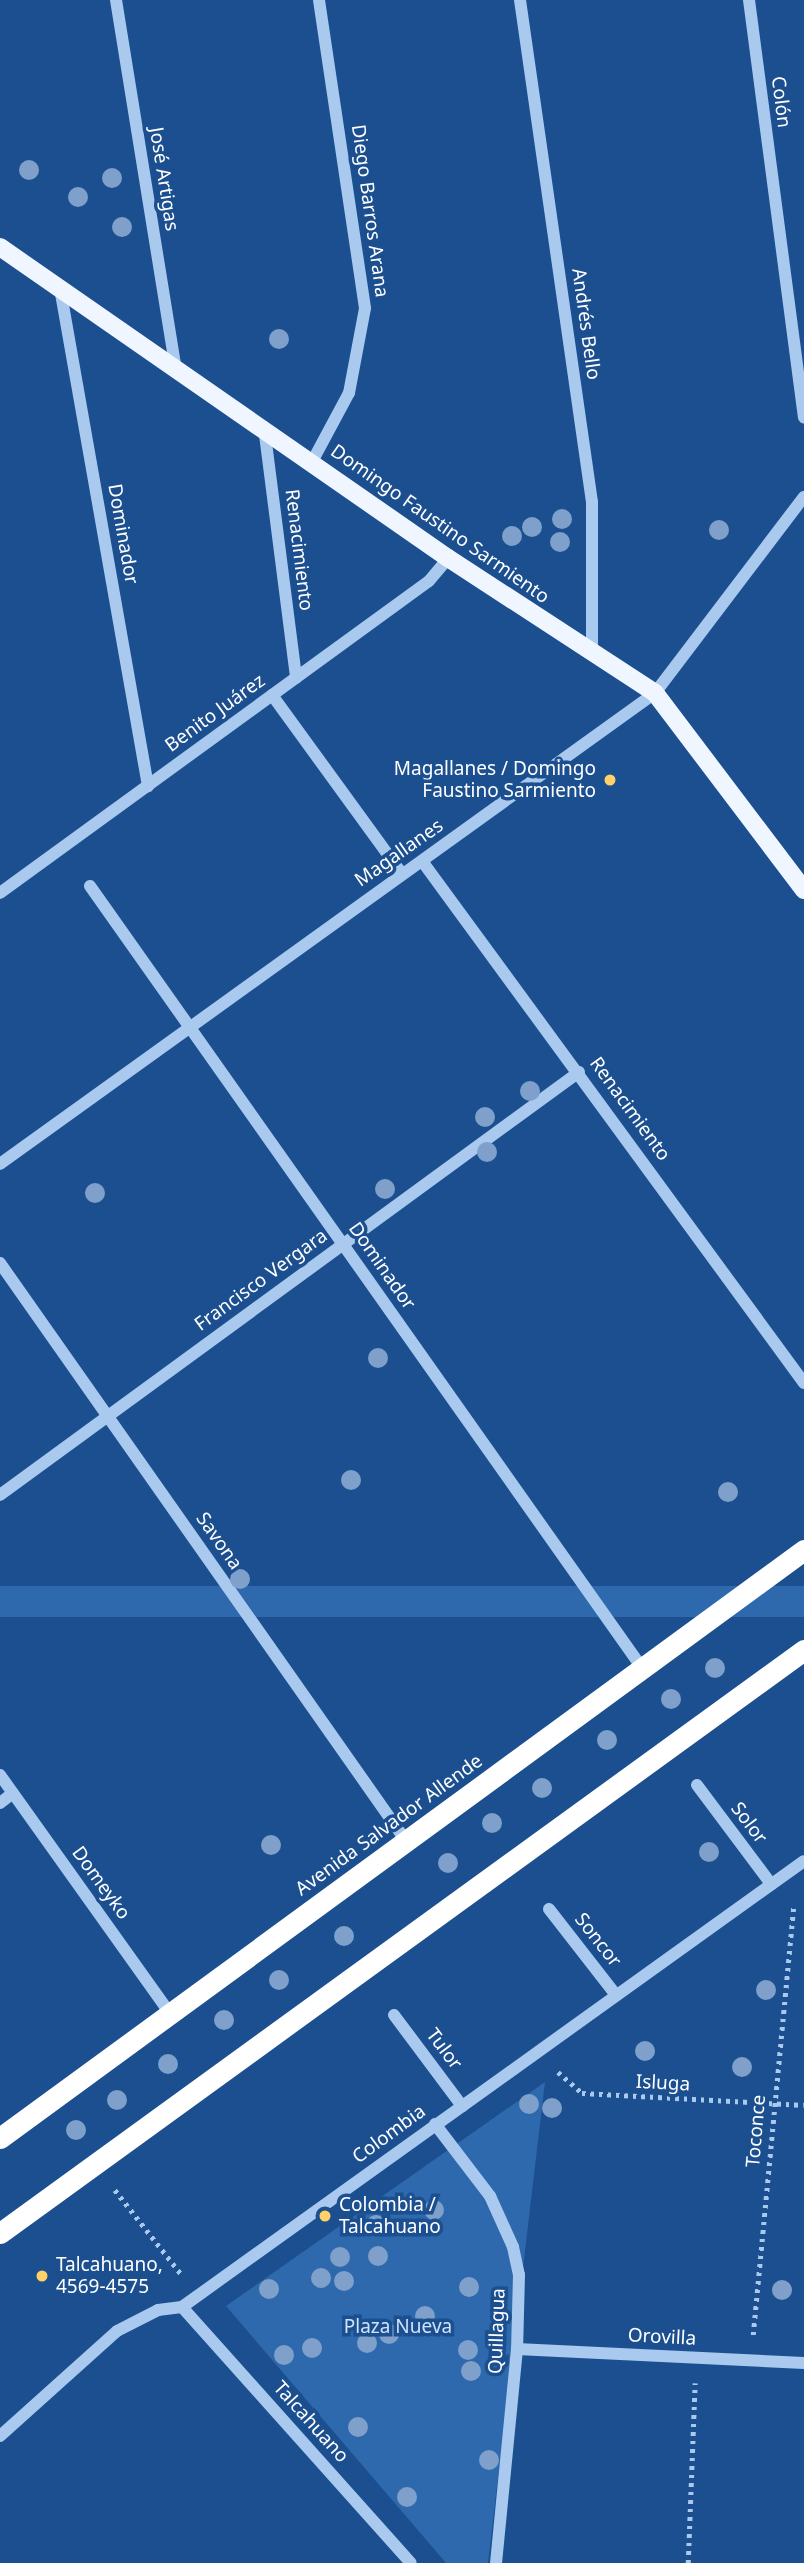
<!DOCTYPE html>
<meta charset="utf-8">
<style>
body{margin:0}
#map{position:relative;width:804px;height:2563px;overflow:hidden;background:#1b4f8f;font-family:"Noto Sans",sans-serif}
div>[style]{position:absolute}
.green>*{inset:0;background:#2e69ad;transform-origin:0 0}
.path>*{height:4.5px;margin-top:-2.25px;transform-origin:0;background:repeating-linear-gradient(90deg,#a9c9ee 0 3.5px,transparent 0 8.5px)}
.minor>*{height:12px;margin:-6px;padding:0 6px;transform-origin:6px;border-radius:6px;background:#a9c9ee}
.major>*{height:18px;margin:-9px;padding:0 9px;transform-origin:9px;border-radius:9px;background:#f0f6ff}
.highway>*{height:21px;margin:-10.5px;padding:0 10.5px;transform-origin:10.5px;border-radius:10.5px;background:#fff}
.trees>*{width:20px;height:20px;margin:-10px;border-radius:50%;background:#7ea0ca}
.dots>*{width:19px;height:19px;translate:-50% -50%;box-sizing:border-box;border:4px solid #1b4f8f;border-radius:50%}
span{translate:-50% -50%;white-space:nowrap;text-align:center;line-height:1.15;-webkit-text-stroke:7px #1b4f8f;paint-order:stroke}
.street-label{font-size:19px;color:#fff}
.poi-label{font-size:19px;color:#fff}
.right{translate:-100% -50%;text-align:right}
.left{translate:0 -50%;text-align:left}
.park-label{font-size:19px;color:#cfe3fa}
</style>
<div id="map">
<div class="green">
<i style="left:804px;top:1586px;width:31px;height:995px;rotate:90deg"></i>
<i style="clip-path:polygon(545px 2082px,488px 2563px,446px 2563px,226px 2306px)"></i>
</div>
<div class="path">
<i style="left:558px;top:2072px;width:32px;rotate:41deg"></i>
<i style="left:582px;top:2093px;width:222px;rotate:3.1deg"></i>
<i style="left:115px;top:2190px;width:107px;rotate:51.8deg"></i>
<i style="left:753px;top:2335px;width:433px;rotate:-84.6deg"></i>
<i style="left:688px;top:2563px;width:180px;rotate:-87.8deg"></i>
</div>
<div class="minor">
<i style="left:116px;top:0;width:370px;rotate:80.8deg"></i>
<i style="left:520px;top:0;width:507px;rotate:81.84deg"></i>
<i style="left:592px;top:502px;width:152px;rotate:90deg"></i>
<i style="left:749px;top:0;width:421px;rotate:82.5deg"></i>
<i style="left:60px;top:288px;width:506px;rotate:79.98deg"></i>
<i style="left:264px;top:427px;width:253px;rotate:82.7deg"></i>
<i style="left:313px;top:460px;width:76px;rotate:-61.8deg"></i>
<i style="left:349px;top:393px;width:86px;rotate:-79.3deg"></i>
<i style="left:365px;top:308px;width:311px;rotate:-98.5deg"></i>
<i style="left:272px;top:695px;width:221px;rotate:54deg"></i>
<i style="left:422px;top:861px;width:647px;rotate:53.8deg"></i>
<i style="left:90px;top:886px;width:957px;rotate:54.78deg"></i>
<i style="left:0;top:893px;width:530px;rotate:-36.03deg"></i>
<i style="left:429px;top:581px;width:30px;rotate:-50deg"></i>
<i style="left:0;top:1164px;width:807px;rotate:-35.72deg"></i>
<i style="left:655px;top:693px;width:246px;rotate:-52.8deg"></i>
<i style="left:0;top:1263px;width:706px;rotate:54.91deg"></i>
<i style="left:0;top:1495px;width:717px;rotate:-36.15deg"></i>
<i style="left:0;top:1775px;width:292px;rotate:54.5deg"></i>
<i style="left:697px;top:1785px;width:124px;rotate:53.2deg"></i>
<i style="left:0;top:1803px;width:16px;rotate:-38deg"></i>
<i style="left:549px;top:1909px;width:109px;rotate:52.1deg"></i>
<i style="left:394px;top:2015px;width:114px;rotate:53.2deg"></i>
<i style="left:435px;top:2124px;width:91px;rotate:52.6deg"></i>
<i style="left:490px;top:2196px;width:56px;rotate:65.7deg"></i>
<i style="left:513px;top:2247px;width:29px;rotate:78deg"></i>
<i style="left:519px;top:2275px;width:74px;rotate:91.5deg"></i>
<i style="left:517px;top:2349px;width:215px;rotate:95.6deg"></i>
<i style="left:182px;top:2307px;width:343px;rotate:48.2deg"></i>
<i style="left:517px;top:2349px;width:287px;rotate:2.8deg"></i>
<i style="left:0;top:2436px;width:157px;rotate:-41.9deg"></i>
<i style="left:117px;top:2331px;width:46px;rotate:-27.1deg"></i>
<i style="left:158px;top:2310px;width:24px;rotate:-7deg"></i>
<i style="left:182px;top:2307px;width:765px;rotate:-35.64deg"></i>
</div>
<div class="major">
<i style="left:0;top:247px;width:545px;rotate:34.77deg"></i>
<i style="left:448px;top:558px;width:247px;rotate:33.1deg"></i>
<i style="left:655px;top:693px;width:247px;rotate:52.9deg"></i>
</div>
<div class="highway">
<i style="left:0;top:2138px;width:996px;rotate:-36.18deg"></i>
<i style="left:0;top:2233px;width:993px;rotate:-35.95deg"></i>
</div>
<div class="trees">
<i style="left:29px;top:170px"></i>
<i style="left:112px;top:178px"></i>
<i style="left:78px;top:197px"></i>
<i style="left:122px;top:227px"></i>
<i style="left:279px;top:339px"></i>
<i style="left:562px;top:519px"></i>
<i style="left:532px;top:527px"></i>
<i style="left:719px;top:530px"></i>
<i style="left:512px;top:536px"></i>
<i style="left:560px;top:542px"></i>
<i style="left:530px;top:1091px"></i>
<i style="left:485px;top:1117px"></i>
<i style="left:487px;top:1152px"></i>
<i style="left:385px;top:1189px"></i>
<i style="left:95px;top:1193px"></i>
<i style="left:378px;top:1358px"></i>
<i style="left:351px;top:1480px"></i>
<i style="left:728px;top:1492px"></i>
<i style="left:240px;top:1579px"></i>
<i style="left:715px;top:1668px"></i>
<i style="left:671px;top:1699px"></i>
<i style="left:607px;top:1740px"></i>
<i style="left:542px;top:1788px"></i>
<i style="left:492px;top:1823px"></i>
<i style="left:271px;top:1845px"></i>
<i style="left:709px;top:1852px"></i>
<i style="left:448px;top:1863px"></i>
<i style="left:344px;top:1936px"></i>
<i style="left:279px;top:1980px"></i>
<i style="left:766px;top:1990px"></i>
<i style="left:224px;top:2020px"></i>
<i style="left:645px;top:2051px"></i>
<i style="left:168px;top:2064px"></i>
<i style="left:742px;top:2067px"></i>
<i style="left:117px;top:2100px"></i>
<i style="left:529px;top:2104px"></i>
<i style="left:552px;top:2108px"></i>
<i style="left:76px;top:2130px"></i>
<i style="left:434px;top:2210px"></i>
<i style="left:376px;top:2225px"></i>
<i style="left:378px;top:2256px"></i>
<i style="left:340px;top:2257px"></i>
<i style="left:321px;top:2278px"></i>
<i style="left:344px;top:2281px"></i>
<i style="left:469px;top:2287px"></i>
<i style="left:269px;top:2289px"></i>
<i style="left:782px;top:2290px"></i>
<i style="left:425px;top:2316px"></i>
<i style="left:389px;top:2334px"></i>
<i style="left:367px;top:2343px"></i>
<i style="left:312px;top:2348px"></i>
<i style="left:468px;top:2350px"></i>
<i style="left:284px;top:2355px"></i>
<i style="left:471px;top:2371px"></i>
<i style="left:358px;top:2427px"></i>
<i style="left:489px;top:2460px"></i>
<i style="left:407px;top:2497px"></i>
</div>
<div class="dots">
<i style="left:610px;top:780px;background:#ffd166"></i>
<i style="left:325px;top:2216px;background:#ffd166"></i>
<i style="left:42px;top:2276px;background:#ffd166"></i>
</div>
<div class="street-label">
<span style="left:781px;top:102px;rotate:83deg">Colón</span>
<span style="left:164px;top:179px;rotate:81deg">José Artigas</span>
<span style="left:370px;top:211px;rotate:82deg">Diego Barros Arana</span>
<span style="left:586px;top:324px;rotate:82deg">Andrés Bello</span>
<span style="left:440px;top:524px;rotate:35deg">Domingo Faustino Sarmiento</span>
<span style="left:123px;top:534px;rotate:80deg">Dominador</span>
<span style="left:299px;top:550px;rotate:83deg">Renacimiento</span>
<span style="left:215px;top:713px;rotate:-36deg">Benito Juárez</span>
<span style="left:399px;top:853px;rotate:-35deg">Magallanes</span>
<span style="left:630px;top:1109px;rotate:54deg">Renacimiento</span>
<span style="left:382px;top:1266px;rotate:55deg">Dominador</span>
<span style="left:261px;top:1280px;rotate:-36deg">Francisco Vergara</span>
<span style="left:219px;top:1541px;rotate:55deg">Savona</span>
<span style="left:749px;top:1823px;rotate:53deg">Solor</span>
<span style="left:389px;top:1825px;rotate:-36deg">Avenida Salvador Allende</span>
<span style="left:101px;top:1883px;rotate:54deg">Domeyko</span>
<span style="left:598px;top:1940px;rotate:52deg">Soncor</span>
<span style="left:444px;top:2049px;rotate:53deg">Tulor</span>
<span style="left:663px;top:2083px;rotate:3deg">Isluga</span>
<span style="left:756px;top:2131px;rotate:-85deg">Toconce</span>
<span style="left:389px;top:2134px;rotate:-36deg">Colombia</span>
<span style="left:497px;top:2331px;rotate:-88deg">Quillagua</span>
<span style="left:662px;top:2337px;rotate:3deg">Orovilla</span>
<span style="left:311px;top:2422px;rotate:48deg">Talcahuano</span>
</div>
<div class="poi-label">
<span class="right" style="left:596px;top:780px">Magallanes / Domingo<br>Faustino Sarmiento</span>
<span class="left" style="left:339px;top:2216px">Colombia /<br>Talcahuano</span>
<span class="left" style="left:56px;top:2276px">Talcahuano,<br>4569-4575</span>
</div>
<div class="park-label">
<span style="left:398px;top:2327px">Plaza Nueva</span>
</div>
</div>
